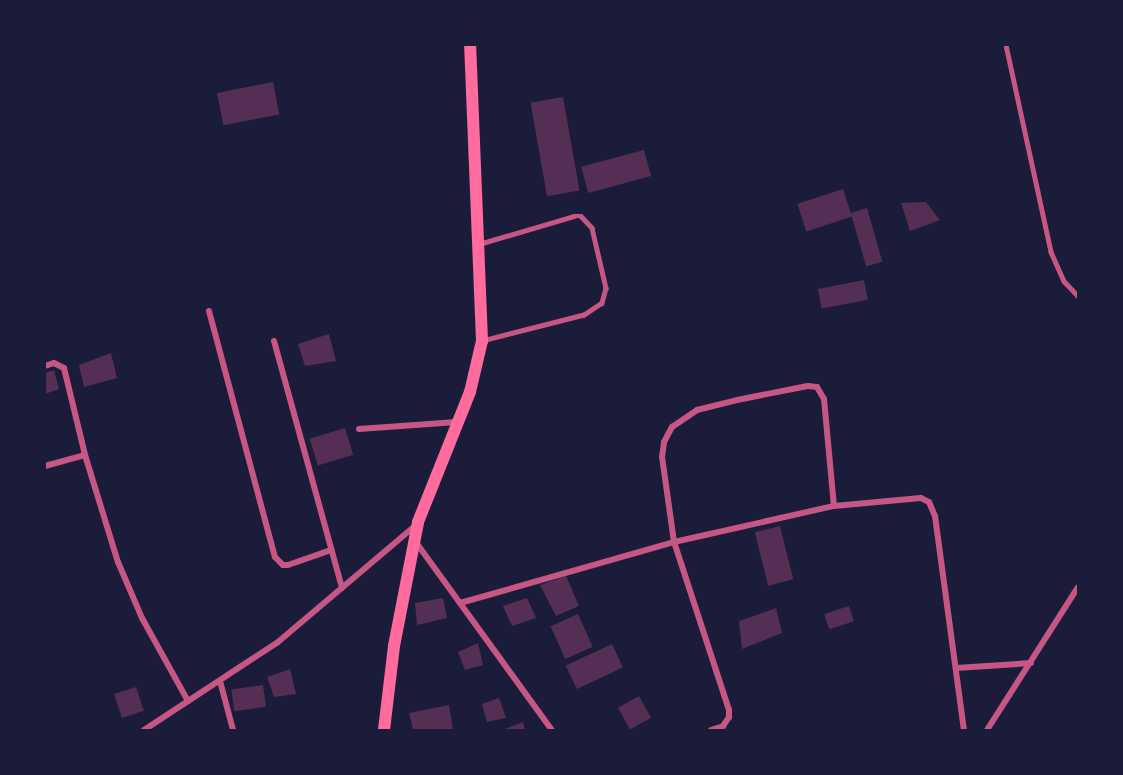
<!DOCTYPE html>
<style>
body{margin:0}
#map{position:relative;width:1123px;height:775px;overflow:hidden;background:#1b1b3a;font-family:"Asap Condensed",sans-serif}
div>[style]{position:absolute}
.building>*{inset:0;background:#542f53;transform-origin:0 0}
.service>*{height:4.5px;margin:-2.25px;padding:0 2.25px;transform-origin:2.25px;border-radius:2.25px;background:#c65784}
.minor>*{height:6px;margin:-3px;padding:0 3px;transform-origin:3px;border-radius:3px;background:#c65784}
.secondary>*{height:12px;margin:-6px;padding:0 6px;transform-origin:6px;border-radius:6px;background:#ff6b9d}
span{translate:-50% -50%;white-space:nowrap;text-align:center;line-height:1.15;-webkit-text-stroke:6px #1b1b3a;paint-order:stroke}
.frame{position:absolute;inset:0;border:46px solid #1b1b3a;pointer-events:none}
</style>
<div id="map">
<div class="building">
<i style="left:273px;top:82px;width:33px;height:57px;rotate:79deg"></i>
<i style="left:563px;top:97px;width:95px;height:33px;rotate:80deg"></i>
<i style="left:644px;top:150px;width:27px;height:65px;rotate:75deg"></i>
<i style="left:843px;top:189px;width:29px;height:48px;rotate:72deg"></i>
<i style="clip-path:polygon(926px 202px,940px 220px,910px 231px,901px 203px)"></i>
<i style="left:867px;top:208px;width:56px;height:17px;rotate:74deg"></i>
<i style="left:864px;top:280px;width:20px;height:47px;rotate:79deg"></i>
<i style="clip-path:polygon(329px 334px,336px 361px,305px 366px,298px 344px)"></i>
<i style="clip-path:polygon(111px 353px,117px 378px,84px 387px,79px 365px)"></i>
<i style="clip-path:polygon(54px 370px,59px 389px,45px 394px,45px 373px)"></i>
<i style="left:345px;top:428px;width:28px;height:37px;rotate:73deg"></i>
<i style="left:780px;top:526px;width:55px;height:26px;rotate:76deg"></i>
<i style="clip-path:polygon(566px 576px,579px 606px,556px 616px,540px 585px)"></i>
<i style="clip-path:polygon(443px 598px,447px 618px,417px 625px,415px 603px)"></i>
<i style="clip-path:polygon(527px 598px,536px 618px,512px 626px,503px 606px)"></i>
<i style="left:849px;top:606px;width:16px;height:26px;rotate:72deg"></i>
<i style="clip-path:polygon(776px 608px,782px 633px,742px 649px,739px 621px)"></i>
<i style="left:578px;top:614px;width:36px;height:30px;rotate:66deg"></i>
<i style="clip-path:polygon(478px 643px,483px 665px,465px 670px,458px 652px)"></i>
<i style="left:612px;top:644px;width:26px;height:51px;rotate:65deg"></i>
<i style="clip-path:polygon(290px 669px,296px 694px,274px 697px,267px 677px)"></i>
<i style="left:263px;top:685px;width:22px;height:32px;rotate:82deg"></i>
<i style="left:136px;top:687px;width:25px;height:23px;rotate:72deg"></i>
<i style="left:639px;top:696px;width:25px;height:24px;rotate:61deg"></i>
<i style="clip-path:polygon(499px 698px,506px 718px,487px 722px,482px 704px)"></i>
<i style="clip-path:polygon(449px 705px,453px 730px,413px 730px,409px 713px)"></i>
<i style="clip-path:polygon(523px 722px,525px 730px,502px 730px)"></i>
</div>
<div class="service">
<i style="left:1006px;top:45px;width:212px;rotate:77.7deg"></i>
<i style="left:1051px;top:252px;width:32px;rotate:66deg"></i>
<i style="left:1064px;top:281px;width:21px;rotate:47deg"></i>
<i style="left:479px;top:244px;width:99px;rotate:-16.4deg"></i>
<i style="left:574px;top:216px;width:7px"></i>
<i style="left:581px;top:216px;width:16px;rotate:47deg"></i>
<i style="left:592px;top:228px;width:62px;rotate:76.9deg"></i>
<i style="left:606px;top:288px;width:16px;rotate:105deg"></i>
<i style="left:602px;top:303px;width:22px;rotate:146deg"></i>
<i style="left:584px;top:315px;width:105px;rotate:165.7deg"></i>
</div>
<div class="minor">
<i style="left:209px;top:311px;width:255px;rotate:75deg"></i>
<i style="left:275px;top:557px;width:11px;rotate:45deg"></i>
<i style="left:283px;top:565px;width:5px"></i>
<i style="left:288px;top:565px;width:46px;rotate:-19.2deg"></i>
<i style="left:274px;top:341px;width:256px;rotate:74.6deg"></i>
<i style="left:45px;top:366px;width:9px;rotate:-18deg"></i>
<i style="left:54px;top:363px;width:11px;rotate:27deg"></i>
<i style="left:64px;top:368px;width:89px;rotate:76.4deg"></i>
<i style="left:85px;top:455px;width:112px;rotate:72.9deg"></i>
<i style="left:118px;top:562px;width:61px;rotate:66.8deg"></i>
<i style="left:142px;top:618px;width:95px;rotate:61deg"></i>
<i style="left:359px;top:429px;width:98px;rotate:-4.1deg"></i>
<i style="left:45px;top:466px;width:41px;rotate:-15.4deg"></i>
<i style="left:415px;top:541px;width:233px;rotate:54.1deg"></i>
<i style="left:460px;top:603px;width:223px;rotate:-15.9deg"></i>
<i style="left:674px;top:542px;width:164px;rotate:-12.7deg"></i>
<i style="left:834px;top:506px;width:87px;rotate:-5.3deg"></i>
<i style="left:921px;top:498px;width:9px;rotate:27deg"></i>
<i style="left:929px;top:502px;width:15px;rotate:67deg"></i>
<i style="left:935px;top:516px;width:216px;rotate:82.3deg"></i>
<i style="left:956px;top:668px;width:75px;rotate:-3.8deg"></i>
<i style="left:220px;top:681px;width:51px;rotate:75.1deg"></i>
<i style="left:144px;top:730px;width:160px;rotate:-33.3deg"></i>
<i style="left:278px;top:642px;width:181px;rotate:-40.3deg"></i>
<i style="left:711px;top:730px;width:13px;rotate:-18deg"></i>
<i style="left:723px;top:726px;width:11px;rotate:-56deg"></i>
<i style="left:729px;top:717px;width:7px;rotate:-90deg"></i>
<i style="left:729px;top:710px;width:177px;rotate:-108.1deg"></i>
<i style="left:674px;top:542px;width:86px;rotate:-98deg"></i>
<i style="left:662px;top:457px;width:15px;rotate:-82deg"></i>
<i style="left:664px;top:442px;width:17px;rotate:-62deg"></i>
<i style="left:672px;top:427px;width:30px;rotate:-34deg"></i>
<i style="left:697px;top:410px;width:41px;rotate:-14deg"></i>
<i style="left:737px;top:400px;width:72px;rotate:-11.2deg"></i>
<i style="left:808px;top:386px;width:9px;rotate:6deg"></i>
<i style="left:817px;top:387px;width:14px;rotate:60deg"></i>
<i style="left:824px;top:399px;width:107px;rotate:84.7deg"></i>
<i style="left:987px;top:730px;width:169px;rotate:-57.5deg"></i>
</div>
<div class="secondary">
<i style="left:384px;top:730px;width:85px;rotate:-83.2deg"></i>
<i style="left:394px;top:646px;width:126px;rotate:-79deg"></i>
<i style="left:418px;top:522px;width:140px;rotate:-68.2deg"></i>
<i style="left:470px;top:392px;width:52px;rotate:-76.8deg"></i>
<i style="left:482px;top:341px;width:296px;rotate:-92.3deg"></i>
</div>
<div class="frame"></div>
</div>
